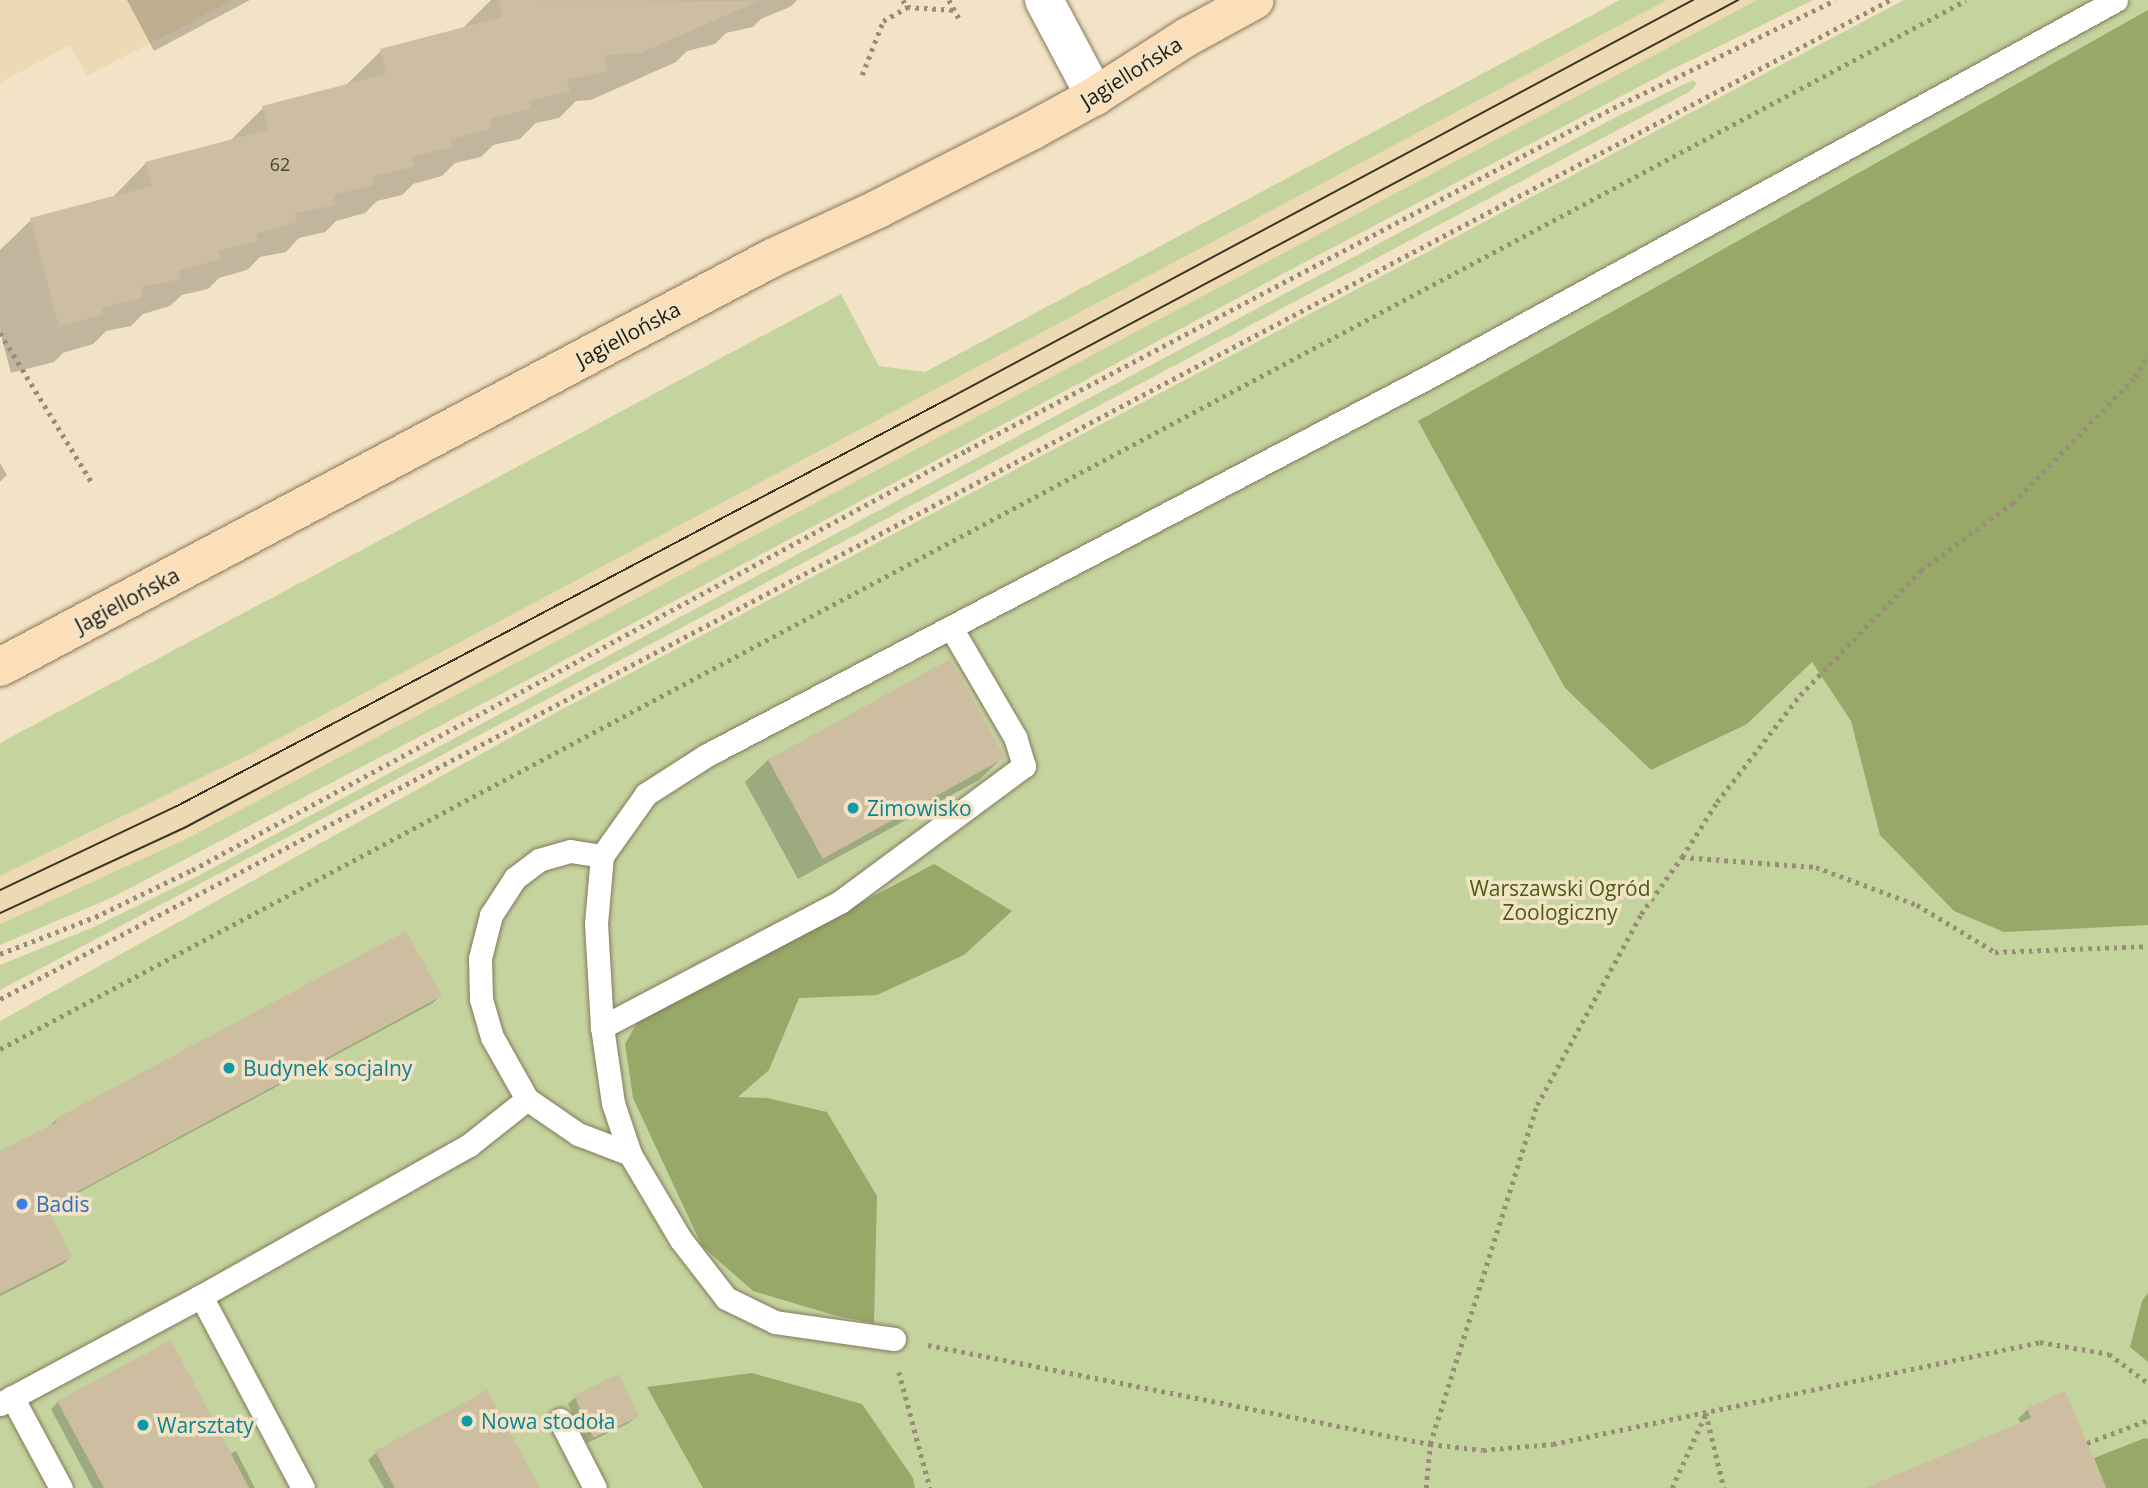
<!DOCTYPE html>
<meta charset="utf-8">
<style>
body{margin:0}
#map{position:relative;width:2148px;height:1488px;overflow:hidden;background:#f3e3c6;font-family:"Open Sans",sans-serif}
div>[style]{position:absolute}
.built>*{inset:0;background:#eddab5}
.green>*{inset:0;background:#c5d49e}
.forest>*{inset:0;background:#97a868}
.shadow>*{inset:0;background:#0003}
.building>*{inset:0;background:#cdbda1;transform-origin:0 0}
.path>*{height:4.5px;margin-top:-2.25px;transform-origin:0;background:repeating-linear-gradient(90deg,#998d78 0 3.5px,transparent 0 8.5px)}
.roads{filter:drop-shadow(0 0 2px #85775c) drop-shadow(0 0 2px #85775c)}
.lane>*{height:23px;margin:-11.5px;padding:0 11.5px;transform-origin:11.5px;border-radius:11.5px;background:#fff}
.street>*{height:38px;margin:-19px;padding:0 19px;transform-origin:19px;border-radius:19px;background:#fff}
.secondary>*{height:38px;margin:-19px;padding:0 19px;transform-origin:19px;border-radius:19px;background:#fcdfb9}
.tram>*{height:2px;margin:-1px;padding:0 1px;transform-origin:1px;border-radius:1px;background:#3b3427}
.dots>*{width:19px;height:19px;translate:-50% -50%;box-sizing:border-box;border:4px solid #f3e3c6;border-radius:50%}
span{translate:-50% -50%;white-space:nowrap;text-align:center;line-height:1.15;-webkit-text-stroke:7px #f3e3c6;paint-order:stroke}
.number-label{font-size:18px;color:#4b4334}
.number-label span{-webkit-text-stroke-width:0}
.street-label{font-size:21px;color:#201a0f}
.culture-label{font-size:21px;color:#0d838f}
.left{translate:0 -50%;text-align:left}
.park-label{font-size:21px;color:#4c5c14}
.shop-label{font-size:21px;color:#366cbe}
</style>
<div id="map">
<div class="built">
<i style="clip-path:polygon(0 0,233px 0,87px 76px,70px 45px,0 83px)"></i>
<i style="clip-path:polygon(1667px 0,1757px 0,188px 838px,0 924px,0 876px,248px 755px)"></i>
</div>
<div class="green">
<i style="clip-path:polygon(1620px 0,1667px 0,248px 755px,0 876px,0 743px,841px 294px,879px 366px,925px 372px)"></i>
<i style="clip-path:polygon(1757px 0,1813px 0,1671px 70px,1290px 270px,520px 684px,113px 897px,0 945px,0 924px,188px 838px)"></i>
<i style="clip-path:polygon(1904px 0,2148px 0,2148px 1488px,0 1488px,0 1021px,553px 714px)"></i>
<i style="clip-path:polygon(1693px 80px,1697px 84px,1689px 92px,0 990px,0 965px,96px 926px,196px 877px,971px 461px,1618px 116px)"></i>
</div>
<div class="forest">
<i style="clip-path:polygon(2148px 10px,2148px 925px,2004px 932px,1954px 911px,1880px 835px,1851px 721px,1812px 662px,1747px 724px,1651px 770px,1565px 688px,1418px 421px)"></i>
<i style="clip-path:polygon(934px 864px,1012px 911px,964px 955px,877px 995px,799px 998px,769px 1070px,738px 1097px,767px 1098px,827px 1112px,877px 1196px,874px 1323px,837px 1316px,753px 1291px,702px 1246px,633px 1098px,625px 1044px,639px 1020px)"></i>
<i style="clip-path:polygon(2148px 1293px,2148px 1362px,2130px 1347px,2142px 1301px)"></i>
<i style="clip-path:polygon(752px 1373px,862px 1404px,913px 1478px,915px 1488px,703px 1488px,647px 1387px)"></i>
<i style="clip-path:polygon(2145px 1438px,2148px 1439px,2148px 1488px,2106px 1488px,2094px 1458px)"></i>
</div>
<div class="shadow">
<i style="clip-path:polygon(127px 0,250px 0,154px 51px)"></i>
<i style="clip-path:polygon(491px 0,797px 0,790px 7px,761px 19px,753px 27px,726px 33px,715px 44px,687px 51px,676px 62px,591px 100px,576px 101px,559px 118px,536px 123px,520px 139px,493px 145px,481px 157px,455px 163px,442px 176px,413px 184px,402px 195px,377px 201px,365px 213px,336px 221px,325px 232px,299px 238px,286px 252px,260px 257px,247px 270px,219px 278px,208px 289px,182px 295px,170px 306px,143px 314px,131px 326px,106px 331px,93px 344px,63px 353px,54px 362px,11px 373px,0 332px,0 250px,31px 220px,111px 199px,146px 163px,229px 142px,263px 108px,345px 86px,381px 51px,462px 29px)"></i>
<i style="clip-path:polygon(0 463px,7px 475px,0 482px)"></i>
<i style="clip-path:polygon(949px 661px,1002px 758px,979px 780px,798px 879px,745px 782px,768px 760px)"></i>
<i style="clip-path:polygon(440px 996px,433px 1003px,46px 1210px,70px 1257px,63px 1264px,0 1296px,0 1153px,49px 1127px,56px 1120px)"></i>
<i style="clip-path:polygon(486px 1393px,538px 1488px,384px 1488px,368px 1460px,376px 1453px)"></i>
<i style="clip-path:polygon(575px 1397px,637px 1416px,629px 1423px,587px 1443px,568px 1404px)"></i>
<i style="clip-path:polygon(58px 1402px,229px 1454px,236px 1451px,255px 1488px,93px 1488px,51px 1409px)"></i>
<i style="clip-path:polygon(2028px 1409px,2104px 1488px,1867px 1488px,2021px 1424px,2018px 1419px)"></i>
</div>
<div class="building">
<i style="clip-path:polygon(499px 0,759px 1px,640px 53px,604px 55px,608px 71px,567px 80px,570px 91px,529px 101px,531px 109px,489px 119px,492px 128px,450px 140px,452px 147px,412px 157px,415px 166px,373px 177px,374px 185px,333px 195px,336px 205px,295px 213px,297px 222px,256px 234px,258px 241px,218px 251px,220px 259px,178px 271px,181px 279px,141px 287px,143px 297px,102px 308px,103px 315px,59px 326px,30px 218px,152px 186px,145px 162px,268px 130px,262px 106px,386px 74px,380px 49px,503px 17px)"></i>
<i style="left:950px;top:659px;width:113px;height:208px;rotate:61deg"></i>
<i style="clip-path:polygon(406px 931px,442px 996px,47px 1208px,72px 1257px,0 1294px,0 1151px,57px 1122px,55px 1119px)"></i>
<i style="clip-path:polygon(171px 1340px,249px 1488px,104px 1488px,57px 1401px)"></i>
<i style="left:619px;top:1374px;width:47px;height:50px;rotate:65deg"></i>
<i style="clip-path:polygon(487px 1390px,540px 1488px,395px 1488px,375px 1451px)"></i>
<i style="clip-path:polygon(2065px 1391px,2106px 1488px,1865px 1488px,2031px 1418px,2027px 1408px)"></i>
</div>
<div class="path">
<i style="left:903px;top:0;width:8px;rotate:60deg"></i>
<i style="left:907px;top:7px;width:48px;rotate:3.6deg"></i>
<i style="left:949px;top:0;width:25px;rotate:61deg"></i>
<i style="left:862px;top:75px;width:58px;rotate:-68.7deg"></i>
<i style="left:883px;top:21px;width:28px;rotate:-30deg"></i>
<i style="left:0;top:333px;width:177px;rotate:58.4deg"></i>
<i style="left:1682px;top:857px;width:65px;rotate:-57.5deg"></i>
<i style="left:1717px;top:802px;width:135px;rotate:-52.2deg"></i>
<i style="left:1800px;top:695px;width:174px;rotate:-45.9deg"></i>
<i style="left:1921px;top:570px;width:114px;rotate:-36.1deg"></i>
<i style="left:2013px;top:503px;width:175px;rotate:-45.9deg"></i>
<i style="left:2135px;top:377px;width:26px;rotate:-61deg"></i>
<i style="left:0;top:954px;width:102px;rotate:-21.3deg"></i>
<i style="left:95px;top:917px;width:108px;rotate:-25.9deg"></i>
<i style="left:192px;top:870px;width:881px;rotate:-28.45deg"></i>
<i style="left:967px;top:450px;width:731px;rotate:-27.9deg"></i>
<i style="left:1613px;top:108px;width:247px;rotate:-25.9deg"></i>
<i style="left:0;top:999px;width:2138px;rotate:-27.86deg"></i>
<i style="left:0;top:1049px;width:2228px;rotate:-28.08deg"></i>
<i style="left:928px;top:1345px;width:512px;rotate:11.16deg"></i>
<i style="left:1430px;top:1444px;width:53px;rotate:6.5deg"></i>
<i style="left:1483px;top:1450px;width:70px;rotate:-4.9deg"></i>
<i style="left:1553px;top:1444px;width:498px;rotate:-11.8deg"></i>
<i style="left:2040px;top:1342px;width:70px;rotate:9.9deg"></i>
<i style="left:2109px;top:1354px;width:49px;rotate:36.6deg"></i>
<i style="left:899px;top:1372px;width:120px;rotate:75deg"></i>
<i style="left:1706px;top:1413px;width:77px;rotate:76.5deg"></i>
<i style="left:2087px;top:1443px;width:65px;rotate:-20.7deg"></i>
<i style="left:1426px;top:1488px;width:44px;rotate:-84.8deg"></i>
<i style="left:1430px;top:1444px;width:355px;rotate:-72.5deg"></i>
<i style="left:1537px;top:1105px;width:217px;rotate:-61.4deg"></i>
<i style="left:1641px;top:914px;width:70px;rotate:-54.3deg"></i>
<i style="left:1682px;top:857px;width:134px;rotate:4.3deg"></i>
<i style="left:1816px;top:867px;width:108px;rotate:20.6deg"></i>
<i style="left:1917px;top:905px;width:91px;rotate:31.1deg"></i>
<i style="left:1995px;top:952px;width:153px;rotate:-2.2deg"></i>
<i style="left:1672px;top:1488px;width:82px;rotate:-65.6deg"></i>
</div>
<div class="roads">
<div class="lane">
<i style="left:602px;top:856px;width:32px;rotate:-171deg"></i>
<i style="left:570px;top:851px;width:32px;rotate:164deg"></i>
<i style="left:539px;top:860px;width:30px;rotate:143deg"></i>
<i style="left:515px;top:878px;width:44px;rotate:123deg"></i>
<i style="left:491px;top:915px;width:44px;rotate:104.3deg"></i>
<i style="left:480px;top:958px;width:41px;rotate:88.6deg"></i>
<i style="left:481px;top:999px;width:40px;rotate:74deg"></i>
<i style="left:492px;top:1037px;width:71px;rotate:60.6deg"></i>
<i style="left:527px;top:1099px;width:62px;rotate:34.5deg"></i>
<i style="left:578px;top:1134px;width:56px;rotate:21deg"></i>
<i style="left:602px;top:1027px;width:269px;rotate:-27.7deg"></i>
<i style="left:840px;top:902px;width:229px;rotate:-36.5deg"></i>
<i style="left:1024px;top:766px;width:30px;rotate:-107deg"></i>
<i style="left:1015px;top:737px;width:125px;rotate:-120.3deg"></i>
<i style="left:201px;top:1296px;width:217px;rotate:62deg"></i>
<i style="left:894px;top:1339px;width:120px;rotate:-171.9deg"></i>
<i style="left:775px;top:1322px;width:55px;rotate:-153.9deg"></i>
<i style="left:726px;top:1298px;width:73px;rotate:-127.8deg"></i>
<i style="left:681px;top:1240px;width:100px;rotate:-120.7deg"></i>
<i style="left:630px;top:1154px;width:54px;rotate:-108.4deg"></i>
<i style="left:613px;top:1103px;width:77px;rotate:-98.2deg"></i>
<i style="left:602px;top:1027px;width:103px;rotate:-93.3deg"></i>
<i style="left:596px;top:924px;width:68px;rotate:-85deg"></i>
<i style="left:602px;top:856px;width:76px;rotate:-54.6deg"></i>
<i style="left:646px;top:794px;width:72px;rotate:-32.6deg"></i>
<i style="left:707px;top:755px;width:819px;rotate:-27.66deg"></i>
<i style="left:1432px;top:375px;width:780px;rotate:-28.73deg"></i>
<i style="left:12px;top:1397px;width:103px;rotate:61.7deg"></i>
<i style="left:0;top:1404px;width:228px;rotate:-28.2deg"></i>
<i style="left:201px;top:1296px;width:308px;rotate:-29.4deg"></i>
<i style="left:469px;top:1145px;width:74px;rotate:-38.4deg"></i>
<i style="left:560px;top:1420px;width:76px;rotate:62.8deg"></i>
</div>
<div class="street">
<i style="left:1044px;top:0;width:109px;rotate:62deg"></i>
</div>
<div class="secondary">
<i style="left:0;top:667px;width:874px;rotate:-27.91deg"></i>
<i style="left:772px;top:258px;width:117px;rotate:-24.8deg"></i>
<i style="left:878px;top:209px;width:174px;rotate:-27deg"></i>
<i style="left:1033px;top:130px;width:71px;rotate:-28.7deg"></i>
<i style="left:1095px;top:96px;width:109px;rotate:-32.7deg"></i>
<i style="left:1187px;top:37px;width:77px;rotate:-28.6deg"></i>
</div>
</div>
<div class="tram">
<i style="left:0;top:890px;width:196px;rotate:-25.4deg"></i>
<i style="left:177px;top:806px;width:865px;rotate:-27.84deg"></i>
<i style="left:942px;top:402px;width:852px;rotate:-28.16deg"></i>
<i style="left:0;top:913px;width:205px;rotate:-24.8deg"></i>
<i style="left:186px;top:827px;width:1759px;rotate:-28.05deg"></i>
</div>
<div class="dots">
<i style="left:853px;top:808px;background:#0f9aa8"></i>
<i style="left:229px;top:1068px;background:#0f9aa8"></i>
<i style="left:22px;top:1204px;background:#3f7fe0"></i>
<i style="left:467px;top:1421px;background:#0f9aa8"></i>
<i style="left:143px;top:1425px;background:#0f9aa8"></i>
</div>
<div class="number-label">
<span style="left:280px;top:164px">62</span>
</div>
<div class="street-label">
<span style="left:1131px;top:72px;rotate:-32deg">Jagiellońska</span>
<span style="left:628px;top:334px;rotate:-28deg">Jagiellońska</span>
<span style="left:127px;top:600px;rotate:-28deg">Jagiellońska</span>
</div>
<div class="culture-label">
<span class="left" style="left:867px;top:808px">Zimowisko</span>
<span class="left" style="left:243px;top:1068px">Budynek socjalny</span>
<span class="left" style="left:481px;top:1421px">Nowa stodoła</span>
<span class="left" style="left:157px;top:1425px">Warsztaty</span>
</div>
<div class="park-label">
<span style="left:1560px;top:900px">Warszawski Ogród<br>Zoologiczny</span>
</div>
<div class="shop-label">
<span class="left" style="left:36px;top:1204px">Badis</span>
</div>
</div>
